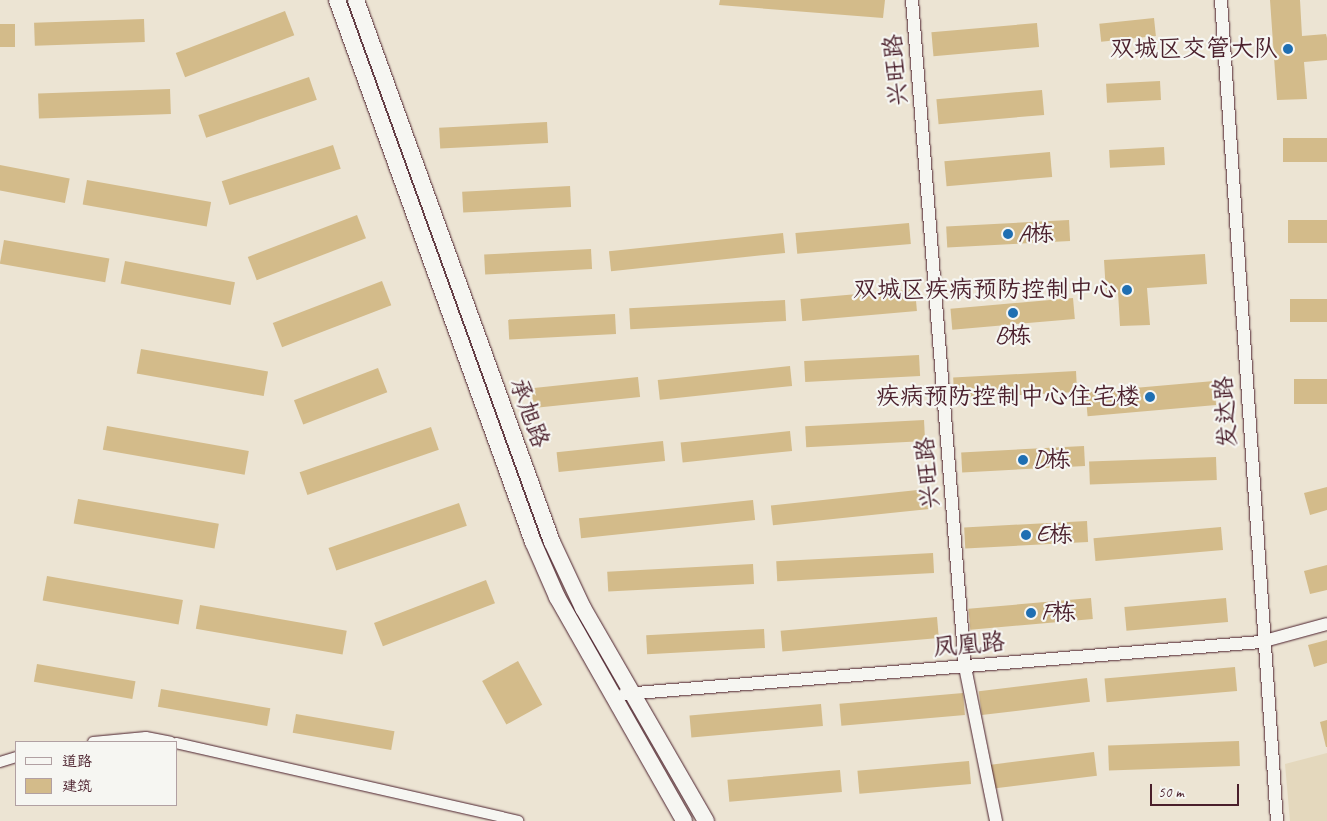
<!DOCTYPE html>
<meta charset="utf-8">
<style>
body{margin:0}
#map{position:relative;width:1327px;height:821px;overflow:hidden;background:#ece4d3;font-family:Caveat,"LXGW WenKai TC",sans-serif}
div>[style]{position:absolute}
.built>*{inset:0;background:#e4d8bd}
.building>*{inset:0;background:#d3bb8a;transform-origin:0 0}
.roads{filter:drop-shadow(0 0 1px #4a1f2b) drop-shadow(0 0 1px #4a1f2b)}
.minor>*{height:10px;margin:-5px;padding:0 5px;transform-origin:5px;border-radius:5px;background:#f6f6f2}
.tertiary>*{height:12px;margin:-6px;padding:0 6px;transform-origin:6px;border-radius:6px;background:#f6f6f2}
.primary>*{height:16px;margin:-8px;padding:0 8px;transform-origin:8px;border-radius:8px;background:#f6f6f2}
.dots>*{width:14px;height:14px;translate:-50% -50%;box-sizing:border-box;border:2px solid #f6f6f2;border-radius:50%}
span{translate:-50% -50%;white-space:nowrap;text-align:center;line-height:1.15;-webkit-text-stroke:4.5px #f6f6f2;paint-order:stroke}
.poi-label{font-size:24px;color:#4a1f2b}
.right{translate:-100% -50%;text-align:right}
.left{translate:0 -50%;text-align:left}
.street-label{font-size:24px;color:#4a1f2b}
.legend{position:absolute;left:15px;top:741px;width:162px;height:65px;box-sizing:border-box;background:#f6f6f2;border:1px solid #b1a0a2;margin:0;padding:6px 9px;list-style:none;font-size:15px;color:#4a1f2b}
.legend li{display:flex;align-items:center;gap:10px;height:25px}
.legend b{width:25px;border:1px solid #b1a0a2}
.scale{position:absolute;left:1150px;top:784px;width:89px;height:22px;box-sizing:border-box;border:2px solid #4a1f2b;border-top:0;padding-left:6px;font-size:15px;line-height:18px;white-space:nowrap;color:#4a1f2b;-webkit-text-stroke:4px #f6f6f2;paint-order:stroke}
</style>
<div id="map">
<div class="built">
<i style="clip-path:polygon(1327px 753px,1327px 821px,1290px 821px,1285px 764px)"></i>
</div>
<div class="building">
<i style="clip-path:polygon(720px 0,885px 0,883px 18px,719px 5px)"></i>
<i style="clip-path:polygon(1270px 0,1300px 0,1302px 36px,1326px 34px,1327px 38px,1327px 60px,1304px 62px,1307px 99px,1277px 100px)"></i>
<i style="left:285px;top:11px;width:26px;height:117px;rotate:69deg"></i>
<i style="left:1154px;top:18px;width:18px;height:55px;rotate:84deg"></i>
<i style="left:144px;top:19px;width:23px;height:110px;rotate:88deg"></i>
<i style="left:1037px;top:23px;width:24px;height:106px;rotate:85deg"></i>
<i style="left:0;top:24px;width:15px;height:23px"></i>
<i style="left:309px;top:77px;width:24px;height:117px;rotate:71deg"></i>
<i style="left:1160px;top:81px;width:19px;height:54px;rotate:87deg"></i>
<i style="left:170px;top:89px;width:25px;height:132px;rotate:88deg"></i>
<i style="left:1042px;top:90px;width:25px;height:106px;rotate:85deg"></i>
<i style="left:547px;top:122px;width:21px;height:108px;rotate:87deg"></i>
<i style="left:1327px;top:138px;width:24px;height:44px;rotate:90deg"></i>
<i style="left:333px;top:145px;width:25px;height:117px;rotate:72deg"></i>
<i style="left:1164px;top:147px;width:18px;height:55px;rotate:87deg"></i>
<i style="left:1050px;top:152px;width:25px;height:106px;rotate:85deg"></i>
<i style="left:0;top:165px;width:71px;height:25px;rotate:11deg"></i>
<i style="left:87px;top:180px;width:126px;height:25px;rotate:10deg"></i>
<i style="left:570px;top:186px;width:21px;height:108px;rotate:87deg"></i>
<i style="left:357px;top:215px;width:25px;height:117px;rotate:69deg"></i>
<i style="left:1069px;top:220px;width:21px;height:123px;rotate:87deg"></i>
<i style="left:1327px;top:220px;width:23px;height:39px;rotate:90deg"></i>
<i style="left:909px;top:223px;width:21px;height:114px;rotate:85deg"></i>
<i style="left:783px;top:233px;width:20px;height:175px;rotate:84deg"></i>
<i style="left:4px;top:240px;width:107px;height:24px;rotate:10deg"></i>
<i style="left:591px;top:249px;width:20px;height:107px;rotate:87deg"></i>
<i style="clip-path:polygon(1205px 254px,1207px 284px,1147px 288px,1150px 325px,1120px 326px,1118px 292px,1106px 293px,1104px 260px)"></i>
<i style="left:125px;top:261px;width:112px;height:23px;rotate:11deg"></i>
<i style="left:382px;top:281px;width:26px;height:117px;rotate:69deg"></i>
<i style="left:915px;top:289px;width:22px;height:115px;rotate:85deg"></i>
<i style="left:1073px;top:298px;width:21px;height:123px;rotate:85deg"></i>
<i style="left:1327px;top:299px;width:23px;height:37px;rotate:90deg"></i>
<i style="left:785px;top:300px;width:21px;height:156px;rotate:87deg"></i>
<i style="left:615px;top:314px;width:20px;height:107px;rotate:87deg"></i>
<i style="left:141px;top:349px;width:129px;height:25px;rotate:10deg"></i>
<i style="left:919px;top:355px;width:21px;height:115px;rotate:87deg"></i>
<i style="left:790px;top:366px;width:20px;height:133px;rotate:84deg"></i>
<i style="left:378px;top:368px;width:26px;height:90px;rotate:69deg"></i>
<i style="left:1076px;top:371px;width:21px;height:123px;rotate:87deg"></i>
<i style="left:638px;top:377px;width:20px;height:107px;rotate:84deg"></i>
<i style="left:1327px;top:379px;width:25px;height:33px;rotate:90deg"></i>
<i style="left:1214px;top:381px;width:24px;height:129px;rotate:85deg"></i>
<i style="left:924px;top:420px;width:21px;height:119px;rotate:87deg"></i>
<i style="left:107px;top:426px;width:144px;height:24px;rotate:10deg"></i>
<i style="left:431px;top:427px;width:24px;height:139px;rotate:71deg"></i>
<i style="left:790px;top:431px;width:20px;height:110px;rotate:84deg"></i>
<i style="left:663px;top:441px;width:20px;height:107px;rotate:84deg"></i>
<i style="left:1084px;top:446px;width:20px;height:123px;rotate:87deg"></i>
<i style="left:1216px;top:457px;width:23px;height:127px;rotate:88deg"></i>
<i style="clip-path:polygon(1327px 487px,1327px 510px,1310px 515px,1304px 493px)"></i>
<i style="left:927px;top:489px;width:20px;height:157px;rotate:84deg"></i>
<i style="left:78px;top:499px;width:143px;height:25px;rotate:10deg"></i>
<i style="left:753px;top:500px;width:20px;height:175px;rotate:84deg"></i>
<i style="left:459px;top:503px;width:24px;height:138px;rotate:71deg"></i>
<i style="left:1087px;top:521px;width:21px;height:123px;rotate:87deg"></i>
<i style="left:1221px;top:527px;width:23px;height:128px;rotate:85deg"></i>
<i style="left:933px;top:553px;width:20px;height:157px;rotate:87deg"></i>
<i style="left:753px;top:564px;width:20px;height:146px;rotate:87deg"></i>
<i style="clip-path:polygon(1327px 565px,1327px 590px,1310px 594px,1304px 571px)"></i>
<i style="left:47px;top:576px;width:138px;height:25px;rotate:10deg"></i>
<i style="left:486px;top:580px;width:25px;height:120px;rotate:69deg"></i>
<i style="left:1091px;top:598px;width:21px;height:123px;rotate:85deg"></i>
<i style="left:1226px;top:598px;width:24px;height:102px;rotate:85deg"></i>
<i style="left:200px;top:605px;width:149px;height:24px;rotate:10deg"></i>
<i style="left:937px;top:617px;width:21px;height:157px;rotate:85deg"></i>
<i style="left:764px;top:629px;width:19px;height:118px;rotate:87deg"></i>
<i style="clip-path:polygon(1327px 640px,1327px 663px,1314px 667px,1308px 645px)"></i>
<i style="left:518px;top:661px;width:50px;height:41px;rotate:61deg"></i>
<i style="left:37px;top:664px;width:100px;height:18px;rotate:10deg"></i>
<i style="left:1235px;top:667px;width:24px;height:131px;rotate:85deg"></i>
<i style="left:1087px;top:678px;width:24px;height:109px;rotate:83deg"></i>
<i style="left:161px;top:689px;width:111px;height:18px;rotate:10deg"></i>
<i style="left:963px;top:693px;width:22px;height:124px;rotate:85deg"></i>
<i style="left:821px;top:704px;width:22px;height:132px;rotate:85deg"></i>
<i style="left:296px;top:714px;width:100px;height:19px;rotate:10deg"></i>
<i style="clip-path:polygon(1327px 720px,1327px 747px,1326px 747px,1320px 722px)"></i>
<i style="left:1239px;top:741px;width:25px;height:131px;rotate:88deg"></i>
<i style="left:1094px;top:752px;width:24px;height:106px;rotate:83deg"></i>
<i style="left:969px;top:761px;width:23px;height:112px;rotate:85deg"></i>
<i style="left:840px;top:770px;width:22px;height:113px;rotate:85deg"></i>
</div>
<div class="roads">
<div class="minor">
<i style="left:93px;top:742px;width:53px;rotate:-5.4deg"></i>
<i style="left:146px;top:737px;width:25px;rotate:11deg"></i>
<i style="left:176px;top:743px;width:351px;rotate:12.8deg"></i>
<i style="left:0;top:762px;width:17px;rotate:-17deg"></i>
</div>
<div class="tertiary">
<i style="left:912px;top:0;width:669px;rotate:85.46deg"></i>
<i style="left:965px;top:667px;width:157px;rotate:78.6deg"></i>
<i style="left:1221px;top:0;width:823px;rotate:86.1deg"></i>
<i style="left:624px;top:694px;width:639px;rotate:-4.67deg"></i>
<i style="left:1261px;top:642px;width:68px;rotate:-15.3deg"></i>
</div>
<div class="primary">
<i style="left:337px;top:0;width:576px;rotate:70.12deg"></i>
<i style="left:533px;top:542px;width:60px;rotate:66.4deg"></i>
<i style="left:557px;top:597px;width:257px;rotate:60.4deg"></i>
<i style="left:356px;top:0;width:576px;rotate:70.12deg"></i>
<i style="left:552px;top:542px;width:73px;rotate:64.8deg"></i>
<i style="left:583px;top:608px;width:246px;rotate:60deg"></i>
</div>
</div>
<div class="dots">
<i style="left:1288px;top:49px;background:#1f6fb2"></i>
<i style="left:1008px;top:234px;background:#1f6fb2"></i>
<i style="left:1127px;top:290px;background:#1f6fb2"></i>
<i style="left:1013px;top:313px;background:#1f6fb2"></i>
<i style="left:1150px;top:397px;background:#1f6fb2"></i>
<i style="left:1023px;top:460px;background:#1f6fb2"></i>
<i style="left:1026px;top:535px;background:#1f6fb2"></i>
<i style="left:1031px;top:613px;background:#1f6fb2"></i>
</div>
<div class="poi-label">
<span class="right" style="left:1278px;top:49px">双城区交管大队</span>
<span class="left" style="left:1018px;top:234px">A栋</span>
<span class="right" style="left:1117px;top:290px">双城区疾病预防控制中心</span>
<span style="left:1013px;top:336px">B栋</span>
<span class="right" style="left:1140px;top:397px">疾病预防控制中心住宅楼</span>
<span class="left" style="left:1033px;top:460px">D栋</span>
<span class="left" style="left:1036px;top:535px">E栋</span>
<span class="left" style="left:1041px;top:613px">F栋</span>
</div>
<div class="street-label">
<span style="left:896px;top:70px;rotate:-95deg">兴旺路</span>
<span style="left:1226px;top:412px;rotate:-94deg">发达路</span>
<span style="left:529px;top:413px;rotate:70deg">承旭路</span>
<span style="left:928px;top:473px;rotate:-95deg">兴旺路</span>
<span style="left:969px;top:645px;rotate:-5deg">凤凰路</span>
</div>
<ul class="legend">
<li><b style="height:6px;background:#f6f6f2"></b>道路</li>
<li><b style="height:14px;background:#d3bb8a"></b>建筑</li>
</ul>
<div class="scale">50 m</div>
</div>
